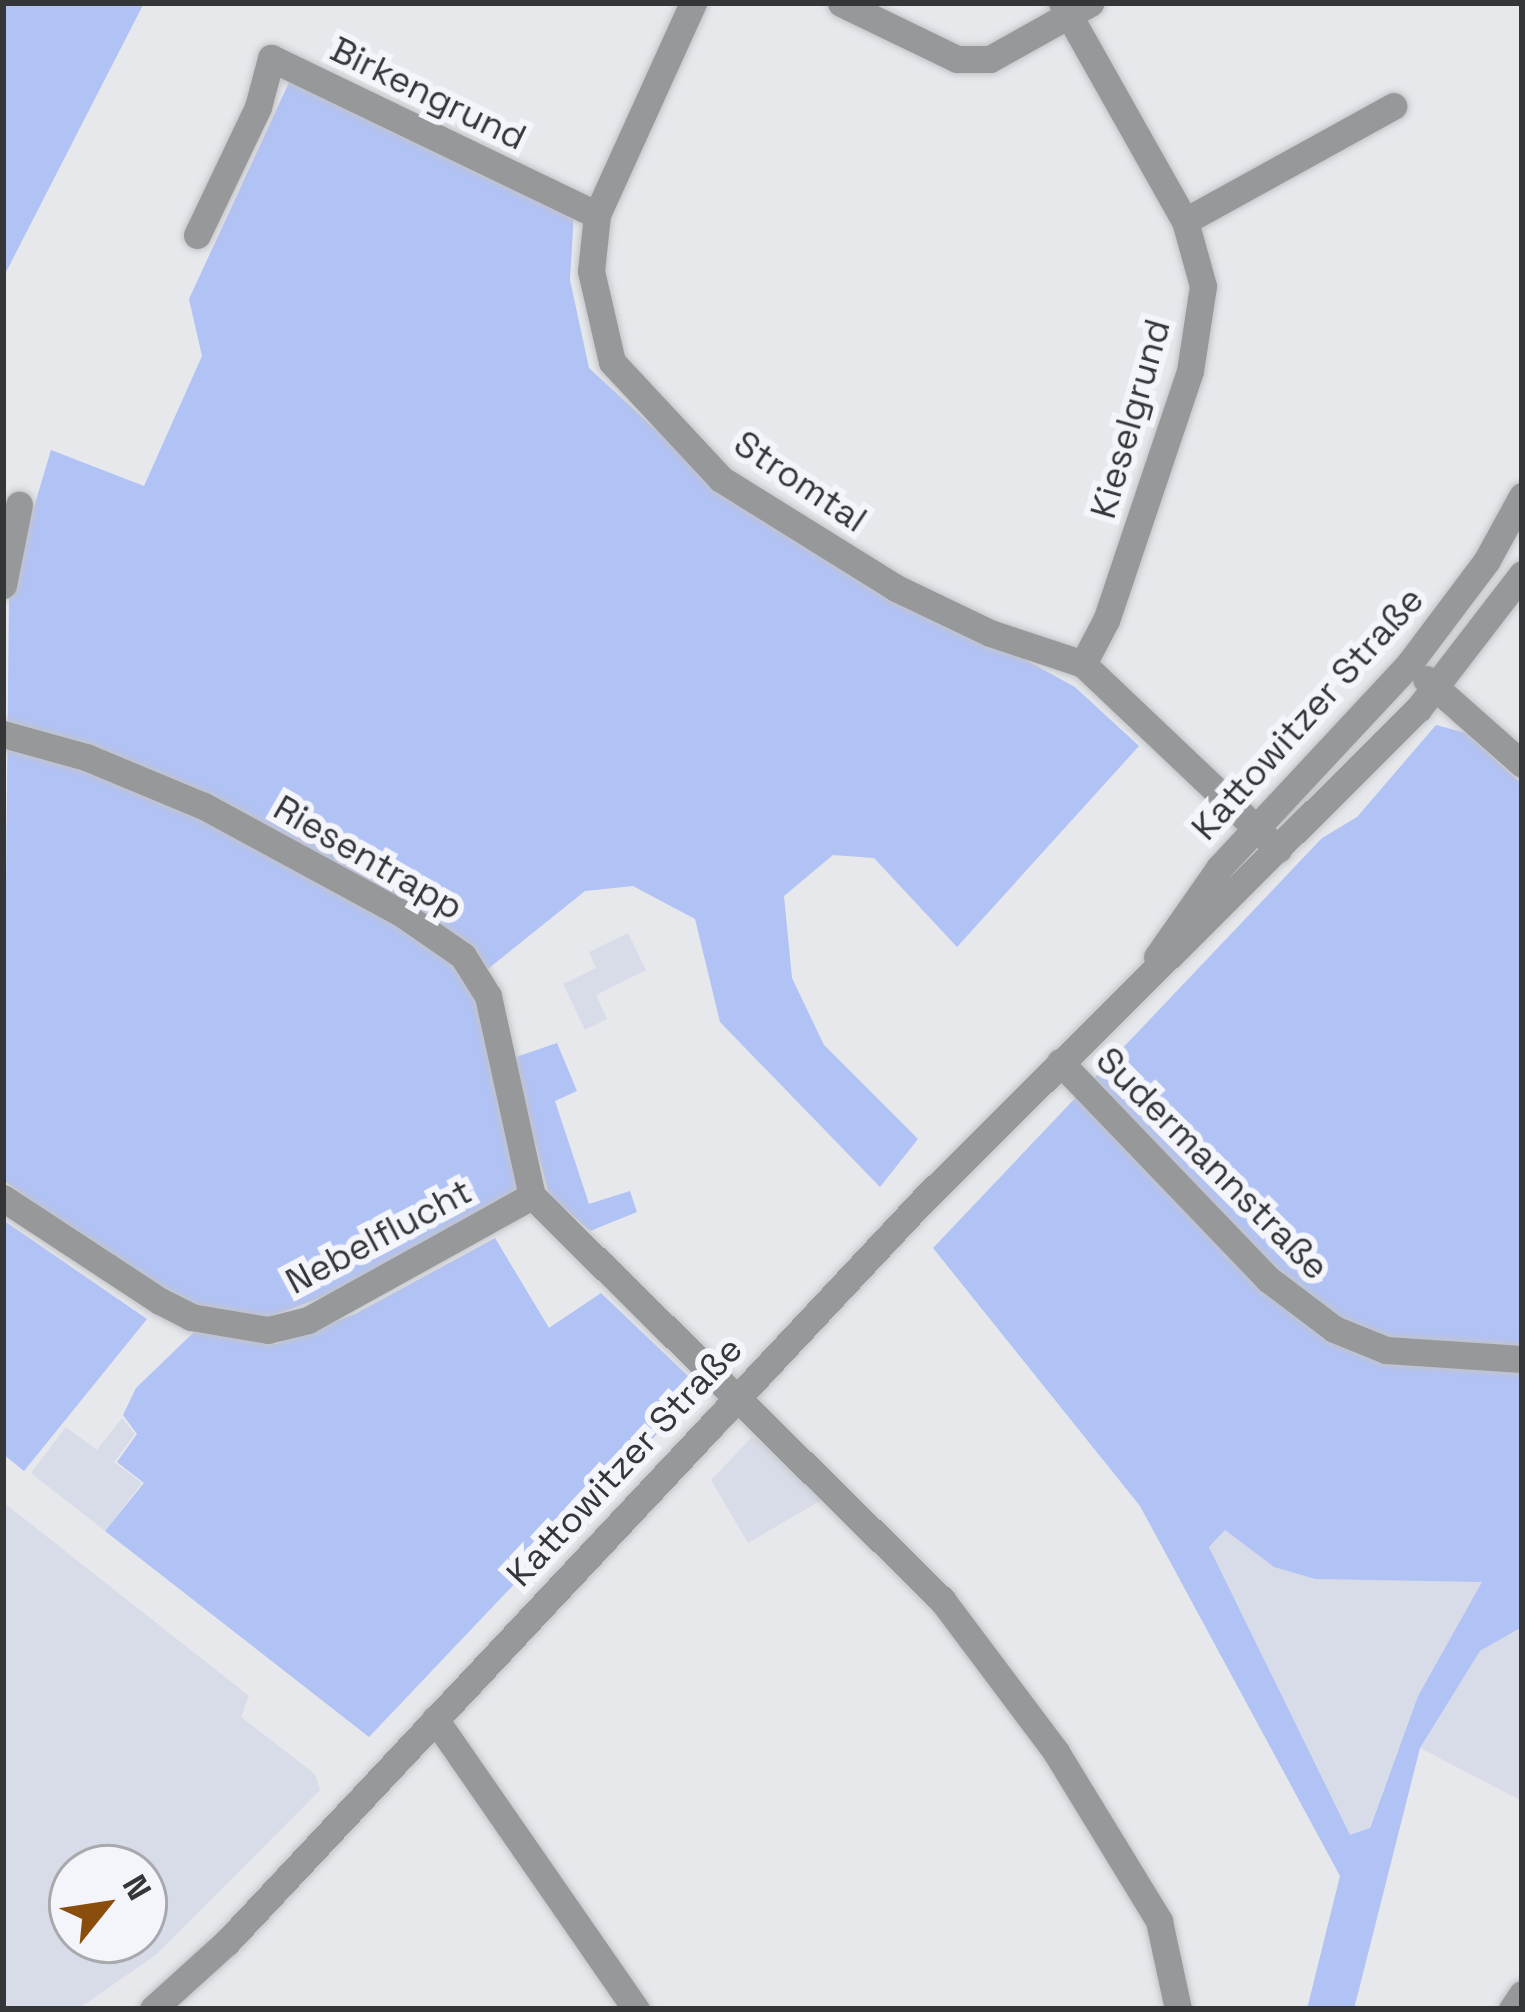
<!DOCTYPE html>
<meta charset="utf-8">
<style>
body{margin:0}
#map{position:relative;width:1525px;height:2012px;overflow:hidden;background:#e6e8ec;font-family:"Space Grotesk",sans-serif}
div>[style]{position:absolute}
.built>*{inset:0;background:#d8dce8}
.green>*{inset:0;background:#b1c2f5}
.roads{filter:drop-shadow(0 0 3px #c3c4c8) drop-shadow(0 0 3px #c3c4c8)}
.minor>*{height:27px;margin:-13.5px;padding:0 13.5px;transform-origin:13.5px;border-radius:13.5px;background:#97989a}
span{translate:-50% -50%;white-space:nowrap;text-align:center;line-height:1.15;-webkit-text-stroke:12px #f3f5fa;paint-order:stroke}
.street-label{font-size:36px;color:#353638}
.frame{position:absolute;inset:0;border:6px solid #353638;pointer-events:none}
.north{position:absolute;left:48px;top:1844px;width:120px;height:120px;box-sizing:border-box;background:#f3f5fa;border:3px solid #a7a9ac;border-radius:50%;rotate:60deg;font-size:33px;font-weight:700;line-height:48px;text-align:center;color:#353638}
.north::after{content:'';display:block;margin:auto;width:42px;height:54px;background:#8a4d0c;clip-path:polygon(50% 0,100% 100%,50% 72%,0 100%)}
</style>
<div id="map">
<div class="built">
<i style="clip-path:polygon(628px 933px,646px 970px,596px 995px,607px 1019px,585px 1030px,563px 984px,596px 968px,589px 952px)"></i>
<i style="clip-path:polygon(122px 1418px,135px 1434px,114px 1462px,142px 1483px,105px 1531px,31px 1473px,66px 1427px,97px 1450px)"></i>
<i style="clip-path:polygon(752px 1437px,837px 1491px,748px 1543px,711px 1480px)"></i>
<i style="clip-path:polygon(evenodd,3px 1502px,249px 1696px,241px 1717px,315px 1774px,320px 1790px,157px 1954px,78px 2009px,3px 2009px,3px 1502px,144px 1868px,144px 1940px,72px 1940px,72px 1868px,144px 1868px)"></i>
<i style="clip-path:polygon(1225px 1530px,1274px 1567px,1315px 1579px,1483px 1581px,1418px 1696px,1369px 1829px,1350px 1836px,1209px 1547px)"></i>
<i style="clip-path:polygon(1522px 1627px,1522px 1801px,1420px 1748px,1480px 1651px)"></i>
</div>
<div class="green">
<i style="clip-path:polygon(3px 3px,144px 3px,3px 278px)"></i>
<i style="clip-path:polygon(291px 78px,574px 212px,570px 280px,589px 368px,729px 497px,1075px 687px,1139px 746px,957px 947px,874px 858px,833px 855px,784px 896px,792px 978px,824px 1045px,918px 1139px,880px 1187px,720px 1022px,695px 919px,633px 886px,585px 891px,468px 985px,485px 1015px,522px 1188px,336px 1292px,269px 1317px,194px 1304px,109px 1257px,3px 1180px,9px 591px,51px 450px,144px 486px,202px 356px,189px 299px)"></i>
<i style="clip-path:polygon(evenodd,1436px 725px,1466px 733px,1522px 784px,1522px 1627px,1480px 1651px,1420px 1748px,1354px 2009px,1307px 2009px,1340px 1876px,1140px 1506px,933px 1248px,1322px 838px,1357px 817px,1436px 725px,1225px 1530px,1274px 1567px,1315px 1579px,1482px 1582px,1418px 1696px,1370px 1828px,1350px 1835px,1209px 1547px,1225px 1530px)"></i>
<i style="clip-path:polygon(557px 1043px,577px 1091px,555px 1101px,589px 1204px,630px 1191px,637px 1212px,590px 1231px,549px 1195px,513px 1058px)"></i>
<i style="clip-path:polygon(3px 1220px,147px 1319px,24px 1471px,3px 1454px)"></i>
<i style="clip-path:polygon(495px 1238px,549px 1328px,601px 1293px,689px 1377px,693px 1396px,369px 1737px,105px 1531px,144px 1483px,117px 1462px,137px 1434px,123px 1415px,136px 1388px,194px 1332px,276px 1344px,355px 1314px)"></i>
</div>
<div class="roads">
<div class="minor">
<i style="left:693px;top:3px;width:233px;rotate:114.4deg"></i>
<i style="left:597px;top:215px;width:56px;rotate:96.1deg"></i>
<i style="left:591px;top:271px;width:93px;rotate:77deg"></i>
<i style="left:612px;top:362px;width:160px;rotate:47deg"></i>
<i style="left:721px;top:479px;width:206px;rotate:31.9deg"></i>
<i style="left:896px;top:588px;width:104px;rotate:25.6deg"></i>
<i style="left:990px;top:633px;width:98px;rotate:18.4deg"></i>
<i style="left:1083px;top:664px;width:269px;rotate:43.5deg"></i>
<i style="left:841px;top:3px;width:129px;rotate:25.8deg"></i>
<i style="left:957px;top:59px;width:33px"></i>
<i style="left:990px;top:59px;width:115px;rotate:-29.2deg"></i>
<i style="left:1062px;top:3px;width:250px;rotate:60.6deg"></i>
<i style="left:1185px;top:221px;width:67px;rotate:74.5deg"></i>
<i style="left:1203px;top:286px;width:86px;rotate:98.7deg"></i>
<i style="left:1190px;top:371px;width:263px;rotate:108.6deg"></i>
<i style="left:1106px;top:620px;width:50px;rotate:117.6deg"></i>
<i style="left:1185px;top:221px;width:238px;rotate:-28.9deg"></i>
<i style="left:197px;top:235px;width:142px;rotate:-64.5deg"></i>
<i style="left:258px;top:107px;width:51px;rotate:-75.1deg"></i>
<i style="left:271px;top:58px;width:362px;rotate:25.7deg"></i>
<i style="left:3px;top:585px;width:82px;rotate:-78.7deg"></i>
<i style="left:1426px;top:679px;width:128px;rotate:41.5deg"></i>
<i style="left:3px;top:734px;width:86px;rotate:15.5deg"></i>
<i style="left:86px;top:757px;width:128px;rotate:22.6deg"></i>
<i style="left:204px;top:806px;width:224px;rotate:28.5deg"></i>
<i style="left:401px;top:913px;width:75px;rotate:34.7deg"></i>
<i style="left:463px;top:956px;width:47px;rotate:58deg"></i>
<i style="left:488px;top:996px;width:205px;rotate:77.6deg"></i>
<i style="left:532px;top:1196px;width:576px;rotate:44.58deg"></i>
<i style="left:942px;top:1600px;width:190px;rotate:53.1deg"></i>
<i style="left:1056px;top:1752px;width:198px;rotate:58.6deg"></i>
<i style="left:1159px;top:1921px;width:90px;rotate:77.8deg"></i>
<i style="left:1157px;top:957px;width:108px;rotate:-55.1deg"></i>
<i style="left:1219px;top:868px;width:279px;rotate:-47deg"></i>
<i style="left:1409px;top:664px;width:130px;rotate:-53.1deg"></i>
<i style="left:1487px;top:560px;width:73px;rotate:-61.3deg"></i>
<i style="left:1060px;top:1062px;width:301px;rotate:46.2deg"></i>
<i style="left:1268px;top:1279px;width:83px;rotate:37.1deg"></i>
<i style="left:1334px;top:1329px;width:56px;rotate:22deg"></i>
<i style="left:1386px;top:1350px;width:136px;rotate:3.8deg"></i>
<i style="left:3px;top:1198px;width:188px;rotate:33.3deg"></i>
<i style="left:160px;top:1301px;width:35px;rotate:27deg"></i>
<i style="left:191px;top:1317px;width:78px;rotate:9.6deg"></i>
<i style="left:268px;top:1330px;width:41px;rotate:-14deg"></i>
<i style="left:308px;top:1320px;width:256px;rotate:-29deg"></i>
<i style="left:435px;top:1719px;width:353px;rotate:55.3deg"></i>
<i style="left:153px;top:2009px;width:100px;rotate:-42.2deg"></i>
<i style="left:227px;top:1942px;width:1020px;rotate:-46.83deg"></i>
<i style="left:925px;top:1198px;width:694px;rotate:-44.77deg"></i>
<i style="left:1418px;top:709px;width:170px;rotate:-52.4deg"></i>
<i style="left:1512px;top:2009px;width:18px;rotate:-56deg"></i>
</div>
</div>
<div class="street-label">
<span style="left:428px;top:94px;rotate:26deg">Birkengrund</span>
<span style="left:1131px;top:419px;rotate:-74deg">Kieselgrund</span>
<span style="left:800px;top:482px;rotate:34deg">Stromtal</span>
<span style="left:1308px;top:714px;rotate:-48deg">Kattowitzer Straße</span>
<span style="left:368px;top:858px;rotate:30deg">Riesentrapp</span>
<span style="left:1212px;top:1164px;rotate:45deg">Sudermannstraße</span>
<span style="left:379px;top:1237px;rotate:-28deg">Nebelflucht</span>
<span style="left:625px;top:1462px;rotate:-47deg">Kattowitzer Straße</span>
</div>
<div class="frame"></div>
<div class="north">N</div>
</div>
